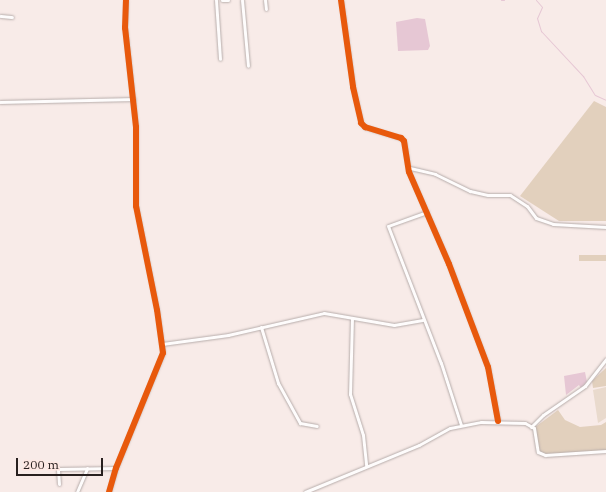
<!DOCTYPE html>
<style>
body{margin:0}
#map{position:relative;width:606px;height:492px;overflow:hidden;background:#f8ebe8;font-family:"IBM Plex Serif",serif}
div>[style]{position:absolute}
.green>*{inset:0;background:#e9dacd}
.forest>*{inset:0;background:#e2d0bd;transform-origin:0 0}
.water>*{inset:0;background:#e6c7d4}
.stream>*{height:1px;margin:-0.5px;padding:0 0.5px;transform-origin:0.5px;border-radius:0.5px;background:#e6c7d4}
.roads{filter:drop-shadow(0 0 1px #b7adab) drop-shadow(0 0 1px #b7adab)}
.street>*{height:3px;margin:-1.5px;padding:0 1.5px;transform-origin:1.5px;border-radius:1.5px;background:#fefcfc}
.cycleway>*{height:6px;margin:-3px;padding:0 3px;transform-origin:3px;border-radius:3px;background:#e8590c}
span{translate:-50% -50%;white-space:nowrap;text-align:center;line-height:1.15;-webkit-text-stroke:3.5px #fee7e2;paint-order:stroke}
.scale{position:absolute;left:16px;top:458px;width:87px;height:18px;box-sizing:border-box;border:2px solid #28201f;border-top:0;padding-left:5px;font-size:12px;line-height:14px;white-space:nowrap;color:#28201f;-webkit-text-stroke:3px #fee7e2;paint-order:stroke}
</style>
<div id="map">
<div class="green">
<i style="clip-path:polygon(606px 387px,606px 418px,598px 423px,593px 390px)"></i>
</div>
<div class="forest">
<i style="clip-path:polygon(594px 101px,606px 107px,606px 221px,559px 221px,520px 196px)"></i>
<i style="left:606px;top:255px;width:6px;height:27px;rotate:90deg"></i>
<i style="clip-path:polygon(606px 368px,606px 386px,593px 388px,592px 381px)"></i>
<i style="clip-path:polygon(558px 410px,565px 420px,580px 427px,601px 425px,606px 422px,606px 451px,545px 455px,538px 452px,534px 428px)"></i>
</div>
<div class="water">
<i style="clip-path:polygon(417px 18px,425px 19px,430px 46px,428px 50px,398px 51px,396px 22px)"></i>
<i style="clip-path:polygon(585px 372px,587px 382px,581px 388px,579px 385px,566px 395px,564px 376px)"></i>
</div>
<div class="stream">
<i style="left:501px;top:0;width:3px"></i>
<i style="left:536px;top:0;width:9px;rotate:49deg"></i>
<i style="left:542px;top:7px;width:12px;rotate:114deg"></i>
<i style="left:537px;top:18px;width:14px;rotate:73deg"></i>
<i style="left:541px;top:31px;width:62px;rotate:47deg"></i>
<i style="left:583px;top:76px;width:22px;rotate:58deg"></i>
<i style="left:595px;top:95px;width:12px;rotate:24deg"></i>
</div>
<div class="roads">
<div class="street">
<i style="left:216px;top:0;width:59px;rotate:86.1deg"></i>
<i style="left:222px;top:0;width:6px"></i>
<i style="left:242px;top:0;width:66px;rotate:84.8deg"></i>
<i style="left:265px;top:0;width:9px;rotate:84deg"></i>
<i style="left:341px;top:0;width:88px;rotate:82.1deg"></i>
<i style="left:353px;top:87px;width:37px;rotate:77deg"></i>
<i style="left:361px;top:123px;width:6px;rotate:45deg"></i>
<i style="left:365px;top:127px;width:38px;rotate:17deg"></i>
<i style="left:401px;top:138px;width:4px;rotate:45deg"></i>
<i style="left:404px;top:141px;width:31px;rotate:81deg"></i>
<i style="left:409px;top:172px;width:100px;rotate:66.5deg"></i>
<i style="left:449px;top:264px;width:110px;rotate:69.3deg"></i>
<i style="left:488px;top:367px;width:55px;rotate:79.5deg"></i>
<i style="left:0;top:16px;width:12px;rotate:5deg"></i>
<i style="left:0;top:102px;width:134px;rotate:-1.3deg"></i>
<i style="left:410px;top:168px;width:26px;rotate:13deg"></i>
<i style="left:435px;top:174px;width:39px;rotate:26deg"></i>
<i style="left:470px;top:191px;width:18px;rotate:13deg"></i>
<i style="left:488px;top:195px;width:22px"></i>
<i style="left:510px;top:195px;width:20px;rotate:33deg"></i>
<i style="left:527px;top:206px;width:15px;rotate:53deg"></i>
<i style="left:536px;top:218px;width:18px;rotate:19deg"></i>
<i style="left:553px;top:224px;width:53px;rotate:3.2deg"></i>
<i style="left:427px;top:212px;width:41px;rotate:160.3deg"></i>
<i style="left:388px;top:226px;width:147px;rotate:68.9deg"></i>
<i style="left:441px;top:363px;width:65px;rotate:72.1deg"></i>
<i style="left:352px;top:318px;width:76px;rotate:91.5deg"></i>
<i style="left:350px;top:394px;width:43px;rotate:72.4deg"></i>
<i style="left:363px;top:435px;width:31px;rotate:84deg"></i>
<i style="left:261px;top:327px;width:59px;rotate:73.1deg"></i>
<i style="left:278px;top:383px;width:46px;rotate:61.2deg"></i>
<i style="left:300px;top:423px;width:17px;rotate:10deg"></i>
<i style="left:162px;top:344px;width:67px;rotate:-7.8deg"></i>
<i style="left:228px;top:335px;width:98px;rotate:-12.9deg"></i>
<i style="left:324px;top:313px;width:71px;rotate:9.7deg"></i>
<i style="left:394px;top:325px;width:29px;rotate:-10deg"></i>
<i style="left:531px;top:427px;width:17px;rotate:-45deg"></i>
<i style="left:543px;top:415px;width:51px;rotate:-34.6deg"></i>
<i style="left:585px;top:386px;width:34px;rotate:-52deg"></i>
<i style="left:59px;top:484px;width:15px;rotate:-94deg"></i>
<i style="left:58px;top:469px;width:58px;rotate:-1deg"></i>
<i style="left:77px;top:492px;width:26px;rotate:-67deg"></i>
<i style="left:109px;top:492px;width:25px;rotate:-74deg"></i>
<i style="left:116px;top:468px;width:124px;rotate:-67.8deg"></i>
<i style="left:163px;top:353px;width:43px;rotate:-97.9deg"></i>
<i style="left:157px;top:310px;width:106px;rotate:-101.4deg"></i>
<i style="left:136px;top:206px;width:79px;rotate:-90deg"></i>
<i style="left:136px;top:127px;width:100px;rotate:-96.3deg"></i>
<i style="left:125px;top:28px;width:28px;rotate:-88deg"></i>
<i style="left:305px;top:492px;width:123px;rotate:-22.4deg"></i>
<i style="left:419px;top:445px;width:35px;rotate:-29deg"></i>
<i style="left:450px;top:428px;width:32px;rotate:-11deg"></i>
<i style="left:481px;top:422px;width:44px;rotate:1.3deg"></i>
<i style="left:525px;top:423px;width:10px;rotate:29deg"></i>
<i style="left:534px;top:428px;width:24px;rotate:81deg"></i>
<i style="left:538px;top:452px;width:8px;rotate:23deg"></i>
<i style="left:545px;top:455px;width:61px;rotate:-3.8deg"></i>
</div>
</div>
<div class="cycleway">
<i style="left:341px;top:0;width:88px;rotate:82.1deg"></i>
<i style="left:353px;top:87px;width:37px;rotate:77deg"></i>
<i style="left:361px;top:123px;width:6px;rotate:45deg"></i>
<i style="left:365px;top:127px;width:38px;rotate:17deg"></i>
<i style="left:401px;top:138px;width:4px;rotate:45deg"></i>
<i style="left:404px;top:141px;width:31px;rotate:81deg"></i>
<i style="left:409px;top:172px;width:100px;rotate:66.5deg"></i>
<i style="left:449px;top:264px;width:110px;rotate:69.3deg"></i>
<i style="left:488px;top:367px;width:55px;rotate:79.5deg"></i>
<i style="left:109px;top:492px;width:25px;rotate:-74deg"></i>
<i style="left:116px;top:468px;width:124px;rotate:-67.8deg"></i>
<i style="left:163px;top:353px;width:43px;rotate:-97.9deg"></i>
<i style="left:157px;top:310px;width:106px;rotate:-101.4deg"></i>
<i style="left:136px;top:206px;width:79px;rotate:-90deg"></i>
<i style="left:136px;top:127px;width:100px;rotate:-96.3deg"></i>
<i style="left:125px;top:28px;width:28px;rotate:-88deg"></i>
</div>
<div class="scale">200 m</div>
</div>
